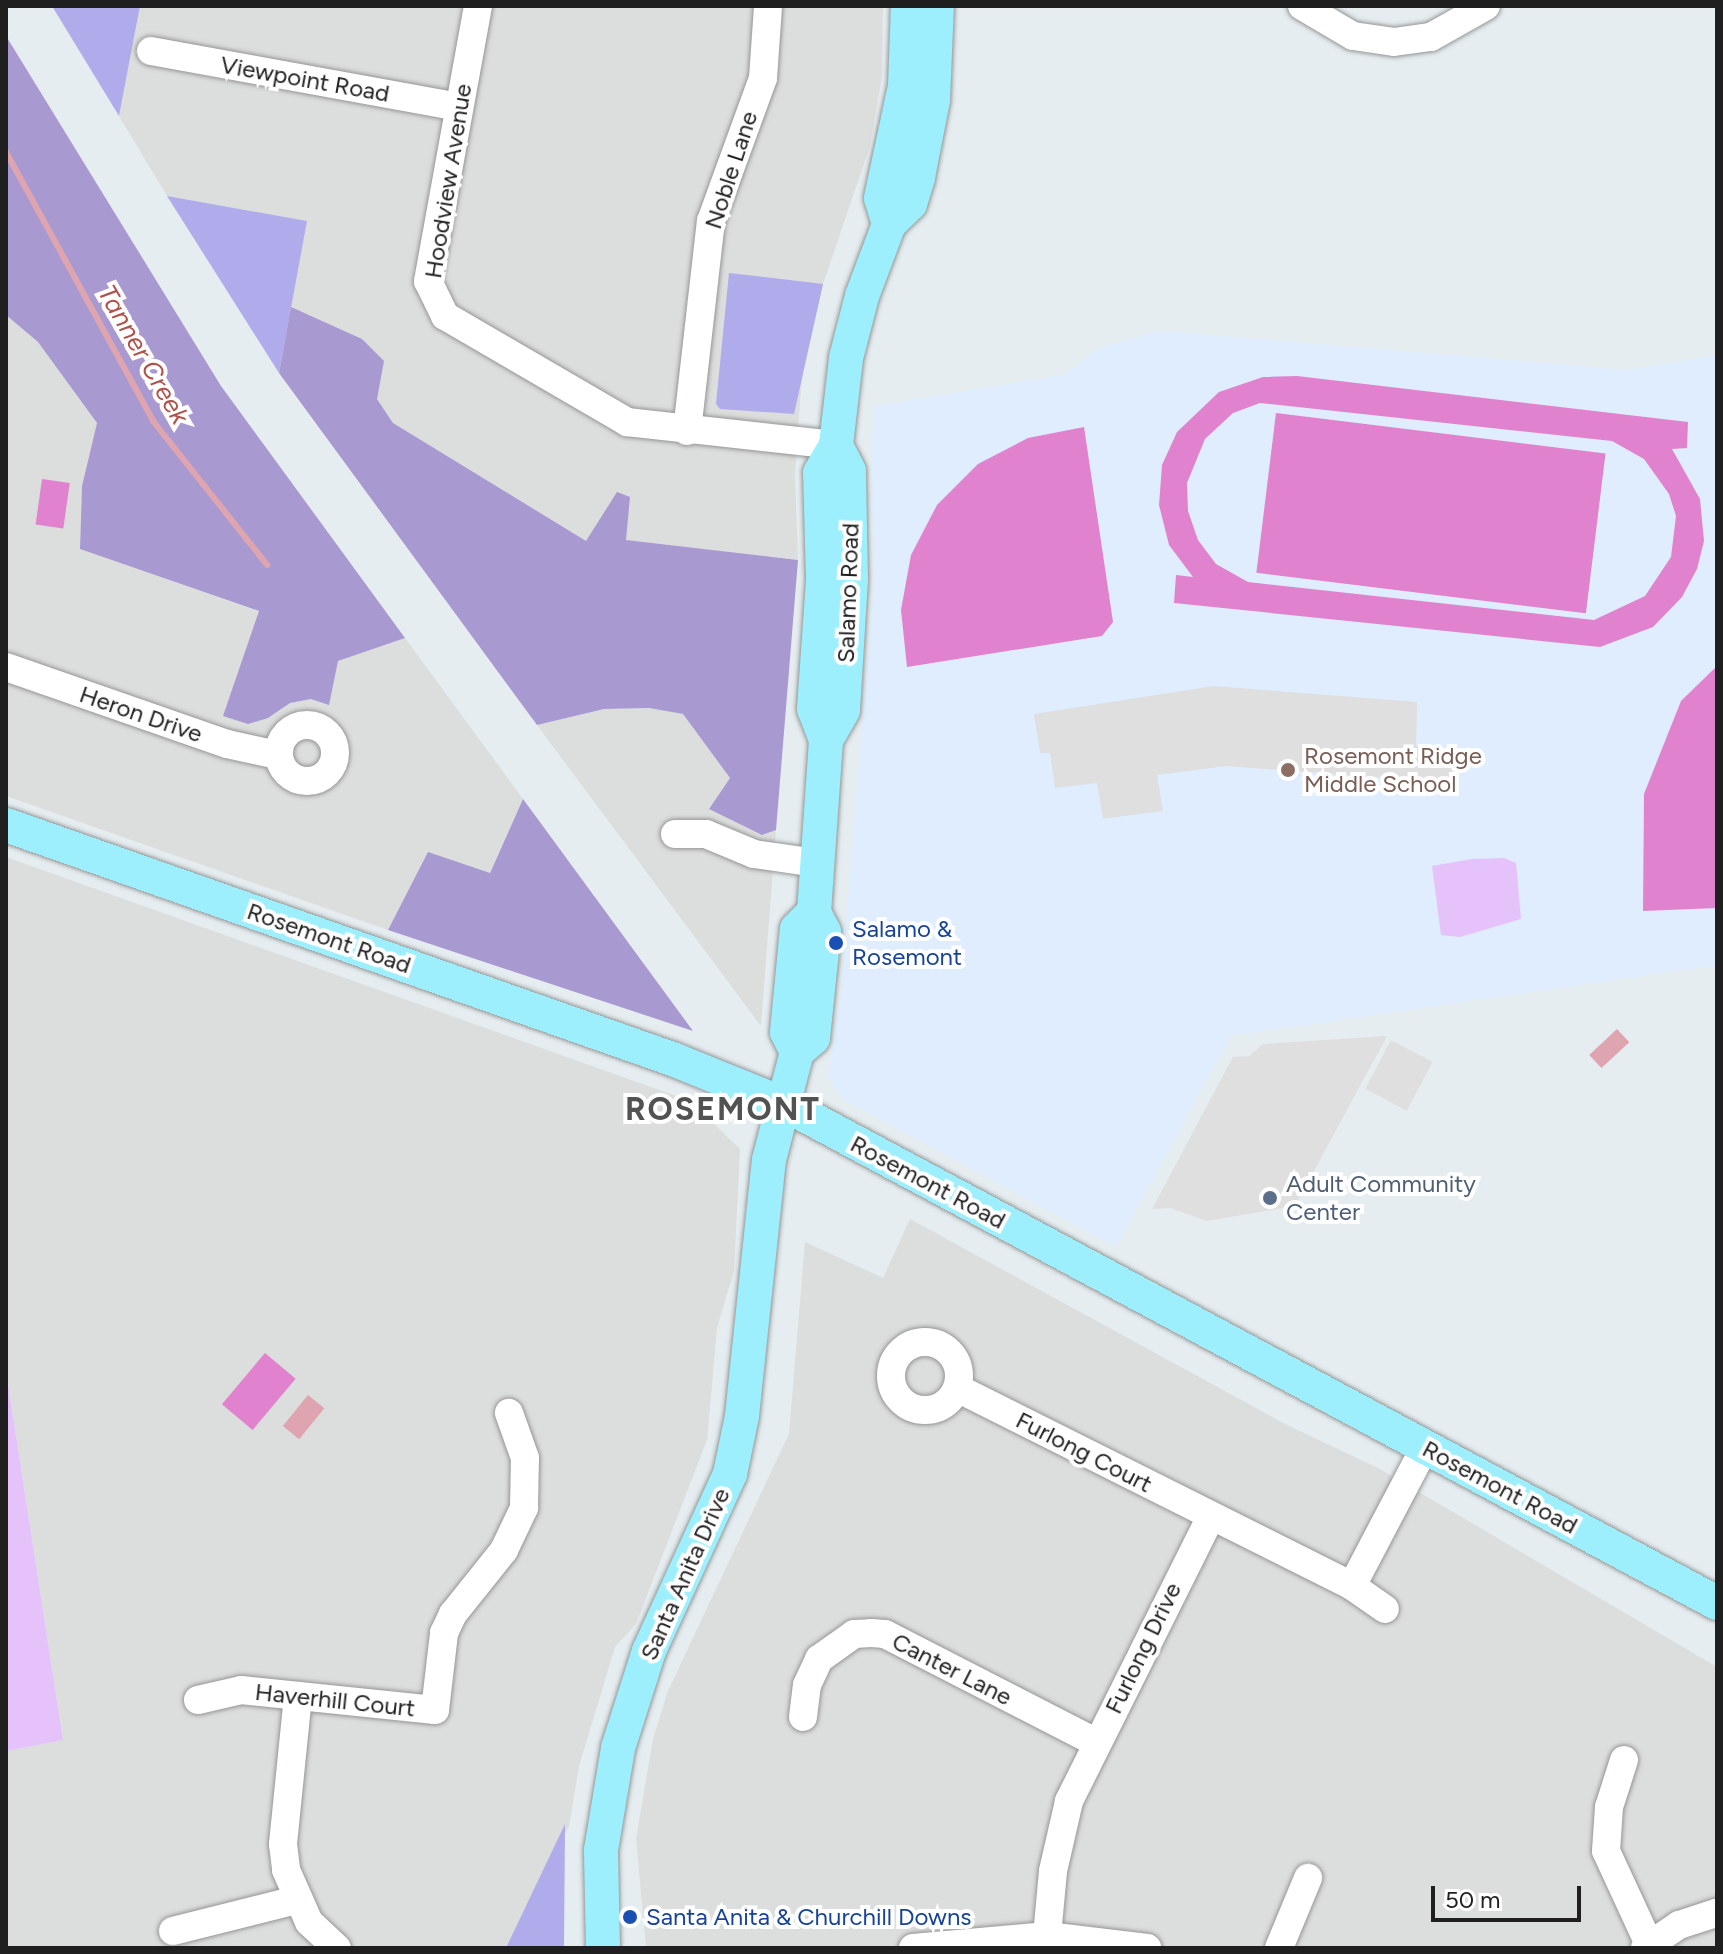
<!DOCTYPE html>
<style>
body{margin:0}
#map{position:relative;width:1723px;height:1954px;overflow:hidden;background:#e5edf0;font-family:Figtree,sans-serif}
div>[style]{position:absolute}
.residential>*{inset:0;background:#dcdddd}
.education>*{inset:0;background:#dfedff}
.grass>*{inset:0;background:#b0abea}
.forest>*{inset:0;background:#a899d0}
.park>*{inset:0;background:#e6c2fa}
.pitch>*{inset:0;background:#e082ce;transform-origin:0 0}
.parking>*{inset:0;background:#dfdfdf;transform-origin:0 0}
.water>*{inset:0;background:#dea5b1;transform-origin:0 0}
.stream>*{height:6px;margin:-3px;padding:0 3px;transform-origin:3px;border-radius:3px;background:#dea5b1}
.roads{filter:drop-shadow(0 0 2px #969696) drop-shadow(0 0 2px #969696)}
.minor>*{height:28px;margin:-14px;padding:0 14px;transform-origin:14px;border-radius:14px;background:#fff}
.minor>.ring{margin:-14px;padding:0;box-sizing:content-box;background:none;border:28px solid #fff;border-radius:50%}
.major>*{height:34px;margin:-17px;padding:0 17px;transform-origin:17px;border-radius:17px;background:#9deffd}
.dots>*{width:22px;height:22px;translate:-50% -50%;box-sizing:border-box;border:4px solid #fff;border-radius:50%}
span{translate:-50% -50%;white-space:nowrap;text-align:center;line-height:1.15;-webkit-text-stroke:8px #fff;paint-order:stroke}
.street-label{font-size:24px;color:#1f1f1f}
.education-label{font-size:24px;color:#785e54}
.left{translate:0 -50%;text-align:left}
.transit-label{font-size:24px;color:#164399}
.service-label{font-size:24px;color:#4e5e75}
.water-label{font-size:26px;color:#b0514a;font-style:italic}
.district-label{font-size:32px;color:#525252;font-weight:700;letter-spacing:2px}
.frame{position:absolute;inset:0;border:8px solid #1f1f1f;pointer-events:none}
.scale{position:absolute;left:1431px;top:1886px;width:150px;height:36px;box-sizing:border-box;border:4px solid #1f1f1f;border-top:0;padding-left:10px;font-size:24px;line-height:28px;white-space:nowrap;color:#1f1f1f;-webkit-text-stroke:6px #fff;paint-order:stroke}
</style>
<div id="map">
<div class="residential">
<i style="clip-path:polygon(140px 6px,883px 6px,882px 76px,870px 146px,823px 284px,802px 374px,795px 475px,798px 560px,626px 540px,587px 542px,393px 423px,332px 330px,291px 307px,306px 221px,167px 196px,119px 116px)"></i>
<i style="clip-path:polygon(6px 315px,38px 342px,97px 423px,82px 486px,80px 549px,260px 612px,268px 718px,289px 703px,311px 699px,338px 661px,405px 638px,523px 799px,489px 874px,428px 853px,388px 930px,6px 796px)"></i>
<i style="clip-path:polygon(649px 708px,683px 714px,730px 778px,709px 809px,762px 835px,776px 830px,761px 1026px,537px 725px,604px 709px)"></i>
<i style="clip-path:polygon(6px 857px,690px 1101px,740px 1149px,734px 1271px,717px 1328px,707px 1440px,636px 1624px,615px 1647px,579px 1766px,569px 1826px,506px 1948px,6px 1948px,6px 1751px,63px 1740px,6px 1371px)"></i>
<i style="clip-path:polygon(910px 1219px,1287px 1425px,1378px 1468px,1717px 1667px,1717px 1948px,646px 1948px,636px 1839px,653px 1739px,668px 1691px,789px 1434px,805px 1242px,883px 1278px)"></i>
</div>
<div class="education">
<i style="clip-path:polygon(1161px 331px,1627px 370px,1717px 355px,1717px 965px,1230px 1036px,1116px 1247px,843px 1099px,828px 1077px,840px 998px,874px 585px,871px 460px,875px 406px,1064px 375px,1100px 347px)"></i>
</div>
<div class="grass">
<i style="clip-path:polygon(52px 6px,140px 6px,119px 116px)"></i>
<i style="clip-path:polygon(167px 196px,307px 221px,279px 373px)"></i>
<i style="clip-path:polygon(729px 273px,823px 284px,794px 414px,720px 409px,716px 404px)"></i>
<i style="clip-path:polygon(565px 1824px,564px 1948px,506px 1948px)"></i>
</div>
<div class="forest">
<i style="clip-path:polygon(6px 36px,221px 386px,405px 638px,338px 661px,329px 705px,311px 699px,290px 703px,268px 718px,248px 724px,223px 716px,259px 611px,80px 549px,82px 486px,97px 423px,38px 342px,6px 315px)"></i>
<i style="clip-path:polygon(291px 307px,362px 339px,384px 361px,377px 399px,393px 423px,586px 541px,617px 492px,630px 497px,626px 540px,798px 560px,776px 830px,762px 835px,709px 809px,730px 778px,683px 714px,649px 708px,604px 709px,537px 725px,279px 373px)"></i>
<i style="clip-path:polygon(523px 799px,693px 1031px,388px 930px,428px 852px,490px 873px)"></i>
</div>
<div class="park">
<i style="clip-path:polygon(1472px 859px,1504px 858px,1516px 863px,1521px 919px,1460px 937px,1441px 935px,1432px 866px)"></i>
<i style="clip-path:polygon(6px 1371px,63px 1740px,6px 1751px)"></i>
</div>
<div class="pitch">
<i style="clip-path:polygon(evenodd,1297px 376px,1688px 422px,1687px 448px,1672px 449px,1700px 499px,1704px 541px,1697px 569px,1682px 597px,1653px 627px,1600px 647px,1174px 603px,1176px 575px,1193px 577px,1169px 545px,1159px 505px,1162px 465px,1177px 432px,1219px 392px,1263px 377px,1297px 376px,1260px 403px,1612px 441px,1644px 459px,1669px 494px,1676px 516px,1671px 557px,1645px 596px,1594px 620px,1248px 582px,1216px 564px,1198px 540px,1188px 511px,1187px 483px,1205px 439px,1233px 413px,1260px 403px)"></i>
<i style="left:1276px;top:413px;width:332px;height:161px;rotate:7deg"></i>
<i style="clip-path:polygon(1084px 427px,1113px 622px,1102px 636px,907px 667px,901px 610px,911px 555px,937px 505px,978px 464px,1028px 438px)"></i>
<i style="left:42px;top:479px;width:28px;height:46px;rotate:8deg"></i>
<i style="clip-path:polygon(1717px 666px,1717px 908px,1643px 911px,1644px 794px,1681px 701px)"></i>
<i style="left:265px;top:1353px;width:40px;height:67px;rotate:40deg"></i>
</div>
<div class="parking">
<i style="clip-path:polygon(1214px 686px,1417px 702px,1416px 746px,1451px 751px,1453px 783px,1226px 766px,1157px 775px,1163px 811px,1103px 819px,1097px 783px,1055px 788px,1050px 753px,1040px 753px,1034px 714px)"></i>
<i style="clip-path:polygon(1387px 1036px,1295px 1206px,1207px 1221px,1171px 1208px,1152px 1209px,1233px 1057px,1249px 1056px,1263px 1044px)"></i>
<i style="left:1391px;top:1040px;width:47px;height:55px;rotate:28deg"></i>
</div>
<div class="water">
<i style="left:1617px;top:1029px;width:18px;height:38px;rotate:47deg"></i>
<i style="left:308px;top:1395px;width:21px;height:40px;rotate:39deg"></i>
</div>
<div class="stream">
<i style="left:6px;top:152px;width:307px;rotate:61.3deg"></i>
<i style="left:153px;top:421px;width:184px;rotate:51.6deg"></i>
</div>
<div class="roads">
<div class="minor">
<i style="left:478px;top:6px;width:280px;rotate:100.3deg"></i>
<i style="left:428px;top:281px;width:39px;rotate:64deg"></i>
<i style="left:445px;top:316px;width:211px;rotate:30.2deg"></i>
<i style="left:627px;top:422px;width:210px;rotate:6.3deg"></i>
<i style="left:1302px;top:6px;width:59px;rotate:30.5deg"></i>
<i style="left:1353px;top:36px;width:41px;rotate:8.3deg"></i>
<i style="left:1394px;top:42px;width:37px;rotate:-8deg"></i>
<i style="left:1431px;top:37px;width:63px;rotate:-29.4deg"></i>
<i style="left:151px;top:51px;width:312px;rotate:10.3deg"></i>
<i style="left:687px;top:431px;width:211px;rotate:-83.5deg"></i>
<i style="left:711px;top:221px;width:152px;rotate:-70deg"></i>
<i style="left:763px;top:78px;width:72px;rotate:-86deg"></i>
<i style="left:6px;top:667px;width:234px;rotate:19.2deg"></i>
<i style="left:227px;top:744px;width:51px;rotate:12.4deg"></i>
<i class="ring" style="left:279px;top:725px;width:28px;height:28px"></i>
<i style="left:675px;top:834px;width:31px"></i>
<i style="left:706px;top:834px;width:52px;rotate:22.6deg"></i>
<i style="left:754px;top:854px;width:64px;rotate:8.1deg"></i>
<i class="ring" style="left:891px;top:1342px;width:40px;height:40px"></i>
<i style="left:957px;top:1388px;width:442px;rotate:26.6deg"></i>
<i style="left:1352px;top:1586px;width:40px;rotate:34.9deg"></i>
<i style="left:1352px;top:1586px;width:157px;rotate:-62.3deg"></i>
<i style="left:298px;top:1696px;width:149px;rotate:95.8deg"></i>
<i style="left:283px;top:1844px;width:26px;rotate:83deg"></i>
<i style="left:286px;top:1870px;width:57px;rotate:66.1deg"></i>
<i style="left:309px;top:1922px;width:38px;rotate:43deg"></i>
<i style="left:198px;top:1700px;width:44px;rotate:-13.1deg"></i>
<i style="left:241px;top:1690px;width:195px;rotate:5.9deg"></i>
<i style="left:435px;top:1710px;width:78px;rotate:-83.3deg"></i>
<i style="left:444px;top:1633px;width:21px;rotate:-65deg"></i>
<i style="left:453px;top:1614px;width:82px;rotate:-51.4deg"></i>
<i style="left:504px;top:1550px;width:47px;rotate:-64.5deg"></i>
<i style="left:524px;top:1508px;width:50px;rotate:-88.9deg"></i>
<i style="left:525px;top:1458px;width:48px;rotate:-109.6deg"></i>
<i style="left:803px;top:1717px;width:32px;rotate:-83deg"></i>
<i style="left:807px;top:1685px;width:29px;rotate:-65deg"></i>
<i style="left:819px;top:1659px;width:43px;rotate:-35.5deg"></i>
<i style="left:854px;top:1634px;width:17px;rotate:-3deg"></i>
<i style="left:871px;top:1633px;width:14px;rotate:4deg"></i>
<i style="left:885px;top:1634px;width:238px;rotate:27.2deg"></i>
<i style="left:1624px;top:1760px;width:49px;rotate:107.7deg"></i>
<i style="left:1609px;top:1807px;width:44px;rotate:93.9deg"></i>
<i style="left:1606px;top:1851px;width:102px;rotate:65.2deg"></i>
<i style="left:173px;top:1931px;width:127px;rotate:-14.1deg"></i>
<i style="left:1047px;top:1936px;width:65px;rotate:-84.7deg"></i>
<i style="left:1053px;top:1871px;width:72px;rotate:-77.1deg"></i>
<i style="left:1069px;top:1801px;width:318px;rotate:-63.5deg"></i>
<i style="left:913px;top:1948px;width:135px;rotate:-5.1deg"></i>
<i style="left:1047px;top:1936px;width:101px;rotate:6.8deg"></i>
<i style="left:1279px;top:1948px;width:76px;rotate:-67.5deg"></i>
<i style="left:1645px;top:1948px;width:41px;rotate:-34.1deg"></i>
<i style="left:1679px;top:1925px;width:40px;rotate:-18deg"></i>
</div>
<div class="major">
<i style="left:889px;top:224px;width:27px;rotate:-107deg"></i>
<i style="left:881px;top:198px;width:115px;rotate:-77.9deg"></i>
<i style="left:905px;top:86px;width:80px;rotate:-87.9deg"></i>
<i style="left:826px;top:740px;width:33px;rotate:-111deg"></i>
<i style="left:814px;top:709px;width:130px;rotate:-86deg"></i>
<i style="left:823px;top:579px;width:106px;rotate:-91.6deg"></i>
<i style="left:820px;top:473px;width:32px;rotate:-60deg"></i>
<i style="left:836px;top:445px;width:88px;rotate:-83.4deg"></i>
<i style="left:846px;top:358px;width:64px;rotate:-75.5deg"></i>
<i style="left:862px;top:296px;width:77px;rotate:-69.4deg"></i>
<i style="left:889px;top:224px;width:29px;rotate:-44deg"></i>
<i style="left:910px;top:204px;width:28px;rotate:-73deg"></i>
<i style="left:918px;top:177px;width:78px;rotate:-79deg"></i>
<i style="left:933px;top:100px;width:94px;rotate:-87.6deg"></i>
<i style="left:6px;top:825px;width:709px;rotate:19.35deg"></i>
<i style="left:675px;top:1060px;width:118px;rotate:22deg"></i>
<i style="left:784px;top:1104px;width:1058px;rotate:28.14deg"></i>
<i style="left:797px;top:1052px;width:22px;rotate:-117deg"></i>
<i style="left:787px;top:1032px;width:103px;rotate:-84.5deg"></i>
<i style="left:797px;top:929px;width:24px;rotate:-45deg"></i>
<i style="left:603px;top:1948px;width:98px;rotate:-91.2deg"></i>
<i style="left:601px;top:1850px;width:103px;rotate:-80.5deg"></i>
<i style="left:618px;top:1748px;width:102px;rotate:-72.3deg"></i>
<i style="left:649px;top:1651px;width:195px;rotate:-65.4deg"></i>
<i style="left:730px;top:1474px;width:59px;rotate:-78.3deg"></i>
<i style="left:742px;top:1416px;width:257px;rotate:-84deg"></i>
<i style="left:769px;top:1160px;width:112px;rotate:-75.5deg"></i>
<i style="left:797px;top:1052px;width:21px;rotate:-41deg"></i>
<i style="left:813px;top:1038px;width:107px;rotate:-84.1deg"></i>
<i style="left:824px;top:932px;width:22px;rotate:-117deg"></i>
<i style="left:814px;top:912px;width:172px;rotate:-86deg"></i>
<i style="left:826px;top:740px;width:34px;rotate:-60deg"></i>
<i style="left:843px;top:710px;width:130px;rotate:-86.5deg"></i>
<i style="left:851px;top:580px;width:109px;rotate:-91.1deg"></i>
<i style="left:849px;top:471px;width:29px;rotate:-117deg"></i>
</div>
</div>
<div class="dots">
<i style="left:1288px;top:770px;background:#8d6e63"></i>
<i style="left:836px;top:943px;background:#1a4fb4"></i>
<i style="left:1270px;top:1198px;background:#5c6f8a"></i>
<i style="left:630px;top:1917px;background:#1a4fb4"></i>
</div>
<div class="street-label">
<span style="left:305px;top:79px;rotate:10deg">Viewpoint Road</span>
<span style="left:731px;top:170px;rotate:-72deg">Noble Lane</span>
<span style="left:448px;top:181px;rotate:-81deg">Hoodview Avenue</span>
<span style="left:848px;top:593px;rotate:-88deg">Salamo Road</span>
<span style="left:141px;top:714px;rotate:19deg">Heron Drive</span>
<span style="left:329px;top:938px;rotate:19deg">Rosemont Road</span>
<span style="left:928px;top:1182px;rotate:28deg">Rosemont Road</span>
<span style="left:1084px;top:1452px;rotate:27deg">Furlong Court</span>
<span style="left:1500px;top:1487px;rotate:28deg">Rosemont Road</span>
<span style="left:685px;top:1574px;rotate:-66deg">Santa Anita Drive</span>
<span style="left:1143px;top:1648px;rotate:-64deg">Furlong Drive</span>
<span style="left:952px;top:1669px;rotate:27deg">Canter Lane</span>
<span style="left:335px;top:1700px;rotate:6deg">Haverhill Court</span>
</div>
<div class="education-label">
<span class="left" style="left:1304px;top:770px">Rosemont Ridge<br>Middle School</span>
</div>
<div class="transit-label">
<span class="left" style="left:852px;top:943px">Salamo &amp;<br>Rosemont</span>
<span class="left" style="left:646px;top:1917px">Santa Anita &amp; Churchill Downs</span>
</div>
<div class="service-label">
<span class="left" style="left:1286px;top:1198px">Adult Community<br>Center</span>
</div>
<div class="water-label">
<span style="left:143px;top:355px;rotate:60deg">Tanner Creek</span>
</div>
<div class="district-label">
<span style="left:723px;top:1109px">ROSEMONT</span>
</div>
<div class="frame"></div>
<div class="scale">50 m</div>
</div>
